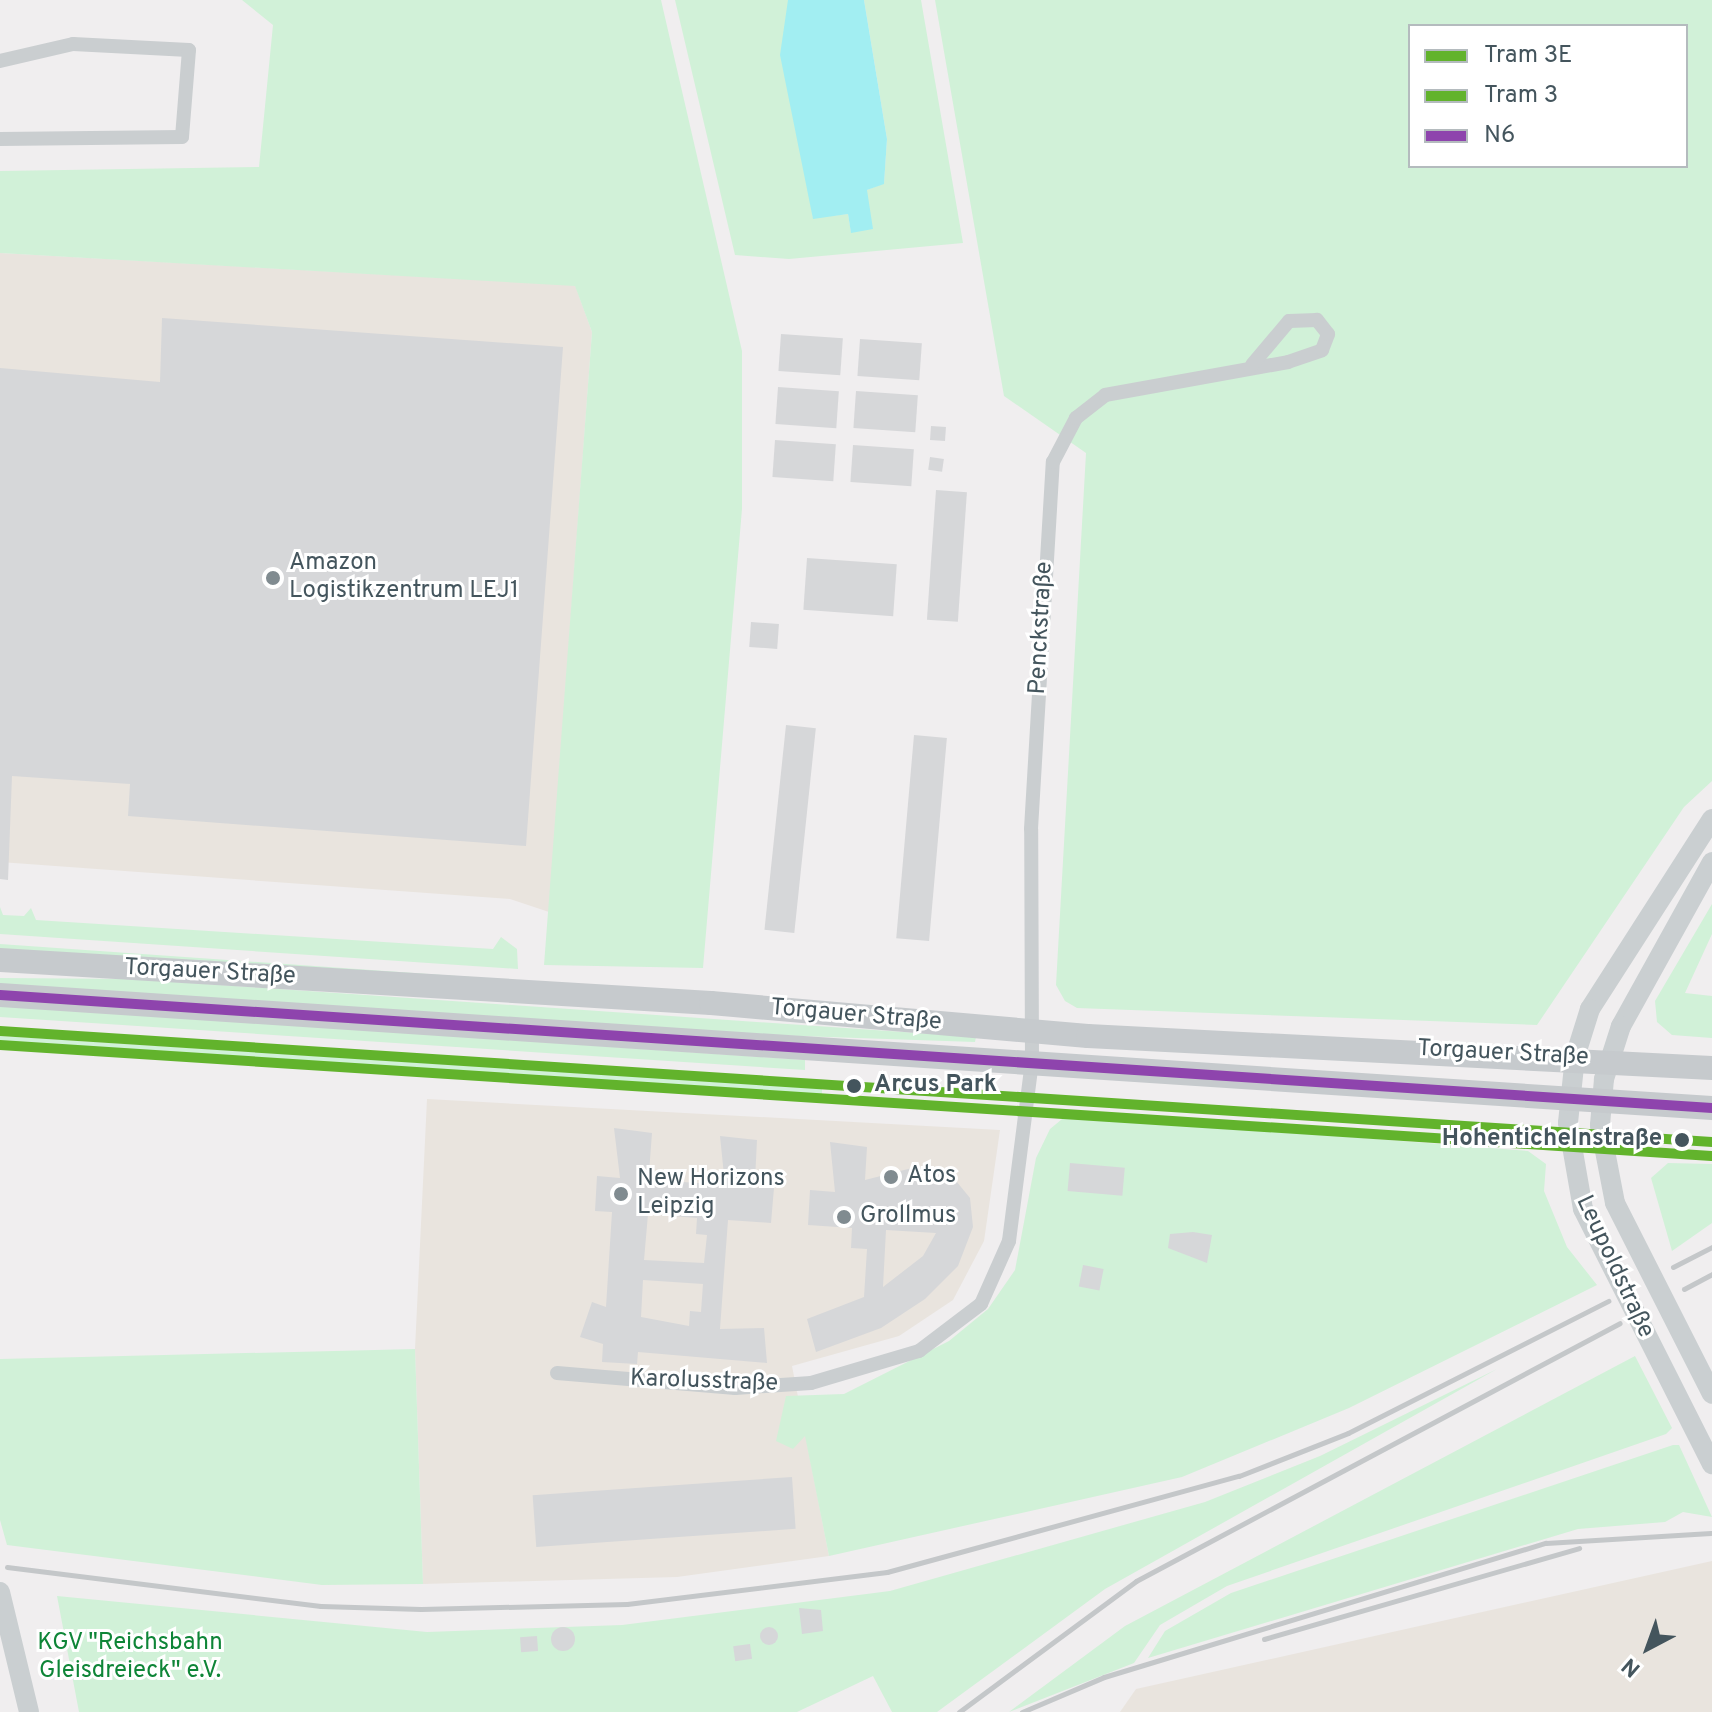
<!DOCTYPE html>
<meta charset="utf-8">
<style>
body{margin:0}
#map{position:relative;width:1712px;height:1712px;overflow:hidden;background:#f0eeef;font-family:Overpass,sans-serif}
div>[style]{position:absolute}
.commercial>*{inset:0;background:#e9e4de}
.green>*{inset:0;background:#d1f1d8;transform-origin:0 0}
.water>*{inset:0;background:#a2eef2}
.building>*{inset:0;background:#d6d7d9;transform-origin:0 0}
.round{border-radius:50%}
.minor>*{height:14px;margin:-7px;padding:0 7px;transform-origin:7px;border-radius:7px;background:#caced0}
.secondary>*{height:20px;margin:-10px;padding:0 10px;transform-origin:10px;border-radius:10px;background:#cacfd1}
.primary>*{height:24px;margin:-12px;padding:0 12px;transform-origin:12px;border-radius:12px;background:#c6cacd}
.rail>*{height:5px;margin:-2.5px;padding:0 2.5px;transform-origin:2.5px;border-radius:2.5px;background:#c4c7c9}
.bus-1>*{height:10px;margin:-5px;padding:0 5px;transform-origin:5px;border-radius:5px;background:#8e44ad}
.tram-1>*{height:10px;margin:-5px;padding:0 5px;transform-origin:5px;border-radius:5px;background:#62b32c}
.tram-2>*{height:10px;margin:-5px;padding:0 5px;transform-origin:5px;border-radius:5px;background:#62b32c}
.dots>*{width:22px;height:22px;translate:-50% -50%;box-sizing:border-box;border:4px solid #fff;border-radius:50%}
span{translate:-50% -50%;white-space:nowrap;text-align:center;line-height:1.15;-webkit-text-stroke:6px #fff;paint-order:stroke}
.poi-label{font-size:24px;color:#44555d}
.left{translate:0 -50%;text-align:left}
.street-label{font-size:24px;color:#44555d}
.stop-label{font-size:24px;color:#44555d;font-weight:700}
.right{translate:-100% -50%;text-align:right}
.park-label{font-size:24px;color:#0e8537}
.legend{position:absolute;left:1408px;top:24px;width:280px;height:144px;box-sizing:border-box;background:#fff;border:2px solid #b4bbbe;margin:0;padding:10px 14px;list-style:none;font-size:24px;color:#44555d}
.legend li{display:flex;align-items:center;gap:16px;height:40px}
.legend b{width:40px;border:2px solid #b4bbbe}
.north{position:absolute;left:1608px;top:1608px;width:80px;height:80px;-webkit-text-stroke:6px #fff;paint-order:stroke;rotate:221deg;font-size:22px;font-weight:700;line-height:32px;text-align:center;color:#44555d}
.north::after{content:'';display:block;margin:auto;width:28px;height:36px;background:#44555d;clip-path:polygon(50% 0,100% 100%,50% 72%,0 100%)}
</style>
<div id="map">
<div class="commercial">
<i style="clip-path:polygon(0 253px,575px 285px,592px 332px,549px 912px,510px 899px,0 862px)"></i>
<i style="clip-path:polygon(427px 1099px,1000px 1130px,984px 1241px,953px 1300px,899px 1336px,792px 1366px,829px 1556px,677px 1577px,423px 1584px,415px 1349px)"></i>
<i style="clip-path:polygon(1712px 1561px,1712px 1712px,1120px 1712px,1136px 1689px)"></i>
</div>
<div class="green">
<i style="clip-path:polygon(242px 0,661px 0,742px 351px,742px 509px,703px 968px,544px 965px,592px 332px,575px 286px,0 253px,0 171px,259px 167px,273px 25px)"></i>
<i style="clip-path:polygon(675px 0,788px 0,813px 218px,848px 214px,851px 232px,867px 190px,884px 183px,887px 139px,864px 0,921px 0,963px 243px,789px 259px,735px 255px)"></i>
<i style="clip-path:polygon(evenodd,935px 0,1712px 0,1712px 781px,1684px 807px,1537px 1025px,1077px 1008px,1065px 1001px,1056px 985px,1086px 453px,1004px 396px,935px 0,1410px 26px,1686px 26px,1686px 166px,1410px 166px,1410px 26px)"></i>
<i style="clip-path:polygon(1712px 904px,1712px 934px,1685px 993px,1712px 996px,1712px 1038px,1672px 1035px,1657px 1022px,1655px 1001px)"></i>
<i style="clip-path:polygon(0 907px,3px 915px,24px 916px,31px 908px,36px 920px,493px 949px,501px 937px,517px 949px,518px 969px,0 934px)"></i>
<i style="left:0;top:944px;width:512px;height:8px;rotate:4deg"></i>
<i style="clip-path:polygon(0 978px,133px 979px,976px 1037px,975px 1042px,711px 1033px,0 987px)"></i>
<i style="clip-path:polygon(0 1005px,805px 1060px,805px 1070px,0 1017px)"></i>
<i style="clip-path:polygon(0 1036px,822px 1088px,822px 1098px,0 1044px)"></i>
<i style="clip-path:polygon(1067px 1115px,1528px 1151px,1546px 1164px,1544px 1191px,1567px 1247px,1597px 1285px,1349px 1408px,1182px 1477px,829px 1556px,805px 1436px,793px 1449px,776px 1441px,786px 1396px,844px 1394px,949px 1341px,988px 1309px,1015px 1270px,1036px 1158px,1050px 1129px)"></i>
<i style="clip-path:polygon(1668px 1163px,1712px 1164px,1712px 1223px,1672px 1251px,1651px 1178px)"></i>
<i style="clip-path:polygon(415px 1349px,423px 1584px,322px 1585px,7px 1545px,0 1520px,0 1359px)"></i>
<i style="clip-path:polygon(1635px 1356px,1672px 1428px,1666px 1434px,1227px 1586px,1160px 1625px,1134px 1663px,1009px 1712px,1125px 1626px)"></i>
<i style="clip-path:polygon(1497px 1369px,1105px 1589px,937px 1712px,892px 1712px,873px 1676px,797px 1712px,79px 1712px,57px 1596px,427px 1632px,622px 1625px,890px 1591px,1205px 1502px,1320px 1456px)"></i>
<i style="clip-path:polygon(1673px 1445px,1679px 1445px,1712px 1517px,1683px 1512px,1665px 1522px,1578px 1529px,1148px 1658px,1165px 1631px,1231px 1593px)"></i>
</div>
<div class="water">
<i style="clip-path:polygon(788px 0,864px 0,887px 139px,884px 184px,867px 190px,873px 229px,851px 233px,848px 214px,813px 219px,780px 55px)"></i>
</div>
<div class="building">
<i style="clip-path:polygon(162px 318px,563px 347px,526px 846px,128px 816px,130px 784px,12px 776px,8px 880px,0 879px,0 368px,160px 382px)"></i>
<i style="left:781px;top:334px;width:62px;height:37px;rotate:4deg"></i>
<i style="left:860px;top:339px;width:62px;height:37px;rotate:4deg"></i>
<i style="left:778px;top:387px;width:61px;height:37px;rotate:4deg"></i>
<i style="left:856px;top:391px;width:62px;height:37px;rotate:4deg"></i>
<i style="left:931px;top:426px;width:15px;height:14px;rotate:4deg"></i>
<i style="left:775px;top:440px;width:61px;height:37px;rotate:4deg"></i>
<i style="left:853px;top:445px;width:61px;height:37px;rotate:4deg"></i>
<i style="left:930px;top:457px;width:14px;height:13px;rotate:8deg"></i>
<i style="left:936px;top:490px;width:31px;height:130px;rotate:4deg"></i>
<i style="left:807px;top:558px;width:90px;height:52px;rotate:4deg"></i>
<i style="left:751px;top:622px;width:28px;height:25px;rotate:4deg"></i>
<i style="left:786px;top:725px;width:30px;height:206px;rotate:6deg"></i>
<i style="left:914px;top:735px;width:33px;height:204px;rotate:5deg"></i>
<i style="clip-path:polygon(evenodd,614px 1128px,652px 1133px,649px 1173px,641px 1179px,725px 1185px,720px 1136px,757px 1140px,755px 1180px,746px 1187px,774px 1188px,771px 1223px,728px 1220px,720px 1329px,764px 1328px,767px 1363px,638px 1352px,637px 1364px,602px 1362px,603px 1344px,580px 1337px,592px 1302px,606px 1307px,612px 1212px,595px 1211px,597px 1176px,620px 1178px,614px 1128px,648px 1214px,697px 1218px,696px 1234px,707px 1235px,704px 1263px,644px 1260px,648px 1214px,614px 1128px,643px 1280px,703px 1284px,701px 1312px,690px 1311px,689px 1326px,641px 1317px,643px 1280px)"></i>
<i style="clip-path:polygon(evenodd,830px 1142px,867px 1147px,865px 1180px,916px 1167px,952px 1176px,970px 1198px,973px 1227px,958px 1266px,925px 1299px,881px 1328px,816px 1352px,807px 1319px,864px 1297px,867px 1249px,851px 1248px,852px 1228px,808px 1225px,810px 1190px,835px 1192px,830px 1142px,886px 1230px,936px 1233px,923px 1256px,883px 1287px,886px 1230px)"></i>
<i style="left:1070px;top:1163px;width:55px;height:28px;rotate:5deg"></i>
<i style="clip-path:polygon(1193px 1232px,1212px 1235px,1207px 1263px,1168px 1248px,1170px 1234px)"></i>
<i style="left:1083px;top:1265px;width:21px;height:22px;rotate:11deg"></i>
<i style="left:792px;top:1477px;width:52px;height:260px;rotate:86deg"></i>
<i style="clip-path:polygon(799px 1608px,821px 1610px,823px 1631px,802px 1634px)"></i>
<i class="round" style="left:760px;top:1627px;width:18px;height:18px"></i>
<i class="round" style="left:551px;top:1627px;width:24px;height:24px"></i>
<i style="left:537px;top:1636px;width:15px;height:17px;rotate:86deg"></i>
<i style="left:750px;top:1644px;width:15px;height:17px;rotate:82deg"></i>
</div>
<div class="minor">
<i style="left:0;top:61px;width:75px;rotate:-13.1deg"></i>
<i style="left:73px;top:44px;width:116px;rotate:3deg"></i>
<i style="left:189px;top:50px;width:87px;rotate:94.6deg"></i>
<i style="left:182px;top:137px;width:182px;rotate:179.4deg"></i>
<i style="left:557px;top:1373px;width:179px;rotate:4.8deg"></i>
<i style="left:735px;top:1388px;width:76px;rotate:-3.8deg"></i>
<i style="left:811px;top:1383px;width:113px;rotate:-16.5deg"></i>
<i style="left:919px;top:1351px;width:78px;rotate:-37.2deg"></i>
<i style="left:981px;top:1304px;width:69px;rotate:-66deg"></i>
<i style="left:1009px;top:1241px;width:181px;rotate:-82.7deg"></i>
<i style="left:1032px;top:1061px;width:232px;rotate:-90.2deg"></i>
<i style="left:1031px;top:829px;width:368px;rotate:-86.6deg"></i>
<i style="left:1053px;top:462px;width:50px;rotate:-62.4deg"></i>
<i style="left:1076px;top:418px;width:37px;rotate:-38deg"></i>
<i style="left:1105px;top:395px;width:186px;rotate:-10.2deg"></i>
<i style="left:1288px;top:362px;width:36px;rotate:-19deg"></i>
<i style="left:1322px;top:350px;width:17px;rotate:-69deg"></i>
<i style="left:1328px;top:334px;width:18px;rotate:-128deg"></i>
<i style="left:1317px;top:320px;width:28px;rotate:178deg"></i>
<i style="left:1289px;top:321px;width:57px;rotate:130.1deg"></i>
</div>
<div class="secondary">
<i style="left:1712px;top:819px;width:226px;rotate:122.7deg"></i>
<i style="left:1590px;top:1009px;width:50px;rotate:107.4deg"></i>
<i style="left:1575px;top:1057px;width:66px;rotate:96.1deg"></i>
<i style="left:1568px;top:1123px;width:87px;rotate:80.1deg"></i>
<i style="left:1583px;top:1209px;width:286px;rotate:63.2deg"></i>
<i style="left:1712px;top:862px;width:188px;rotate:119deg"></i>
<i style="left:1621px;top:1026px;width:56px;rotate:107.8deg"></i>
<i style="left:1604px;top:1079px;width:46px;rotate:95deg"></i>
<i style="left:1600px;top:1125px;width:79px;rotate:79.1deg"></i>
<i style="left:1615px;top:1203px;width:214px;rotate:63.1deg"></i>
<i style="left:0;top:1592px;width:123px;rotate:76.4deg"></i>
</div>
<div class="primary">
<i style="left:0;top:960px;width:712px;rotate:3.46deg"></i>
<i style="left:711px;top:1003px;width:378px;rotate:5deg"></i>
<i style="left:1088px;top:1036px;width:625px;rotate:2.94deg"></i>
<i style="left:0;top:995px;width:1716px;rotate:3.78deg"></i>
</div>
<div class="rail">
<i style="left:1673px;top:1267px;width:44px;rotate:-27.1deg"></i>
<i style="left:1684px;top:1289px;width:32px;rotate:-28deg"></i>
<i style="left:7px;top:1567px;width:316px;rotate:7.1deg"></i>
<i style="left:321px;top:1606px;width:100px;rotate:1.7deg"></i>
<i style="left:421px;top:1609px;width:206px;rotate:-1.4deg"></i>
<i style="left:627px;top:1604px;width:262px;rotate:-7deg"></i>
<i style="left:887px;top:1572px;width:365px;rotate:-15.3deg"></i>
<i style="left:1239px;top:1476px;width:117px;rotate:-21.5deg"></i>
<i style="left:1348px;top:1433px;width:292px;rotate:-26.9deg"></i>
<i style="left:1264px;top:1639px;width:328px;rotate:-16.1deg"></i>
<i style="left:959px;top:1712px;width:220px;rotate:-36.5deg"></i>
<i style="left:1136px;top:1581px;width:548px;rotate:-28.06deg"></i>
<i style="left:1022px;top:1712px;width:89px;rotate:-23.1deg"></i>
<i style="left:1104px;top:1677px;width:462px;rotate:-16.9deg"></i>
<i style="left:1546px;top:1543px;width:165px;rotate:-3.5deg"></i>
</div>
<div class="bus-1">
<i style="left:0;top:995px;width:1716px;rotate:3.78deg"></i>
</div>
<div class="tram-1">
<i style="left:0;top:1031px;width:1716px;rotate:3.71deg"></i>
</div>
<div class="tram-2">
<i style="left:0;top:1045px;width:1715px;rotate:3.71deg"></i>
</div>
<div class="dots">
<i style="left:273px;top:578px;background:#808b90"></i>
<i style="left:854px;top:1086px;background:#44555d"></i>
<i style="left:1682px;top:1140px;background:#44555d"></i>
<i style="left:891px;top:1177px;background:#808b90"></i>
<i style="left:621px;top:1194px;background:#808b90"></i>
<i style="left:844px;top:1217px;background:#808b90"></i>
</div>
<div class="poi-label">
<span class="left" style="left:289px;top:578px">Amazon<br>Logistikzentrum LEJ1</span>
<span class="left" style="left:907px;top:1177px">Atos</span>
<span class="left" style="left:637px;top:1194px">New Horizons<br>Leipzig</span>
<span class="left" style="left:860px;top:1217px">Grollmus</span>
</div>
<div class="street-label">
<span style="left:1042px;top:628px;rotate:-87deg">Penckstraße</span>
<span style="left:210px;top:973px;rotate:3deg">Torgauer Straße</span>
<span style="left:856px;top:1016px;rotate:5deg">Torgauer Straße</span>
<span style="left:1503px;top:1054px;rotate:3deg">Torgauer Straße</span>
<span style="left:1614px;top:1267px;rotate:65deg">Leupoldstraße</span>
<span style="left:704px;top:1382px;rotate:2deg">Karolusstraße</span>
</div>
<div class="stop-label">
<span class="left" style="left:874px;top:1086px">Arcus Park</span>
<span class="right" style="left:1662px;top:1140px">Hohentichelnstraße</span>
</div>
<div class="park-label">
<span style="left:130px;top:1658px">KGV "Reichsbahn<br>Gleisdreieck" e.V.</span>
</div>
<ul class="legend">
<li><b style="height:10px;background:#62b32c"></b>Tram 3E</li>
<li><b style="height:10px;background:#62b32c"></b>Tram 3</li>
<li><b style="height:10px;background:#8e44ad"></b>N6</li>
</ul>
<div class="north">N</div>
</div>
